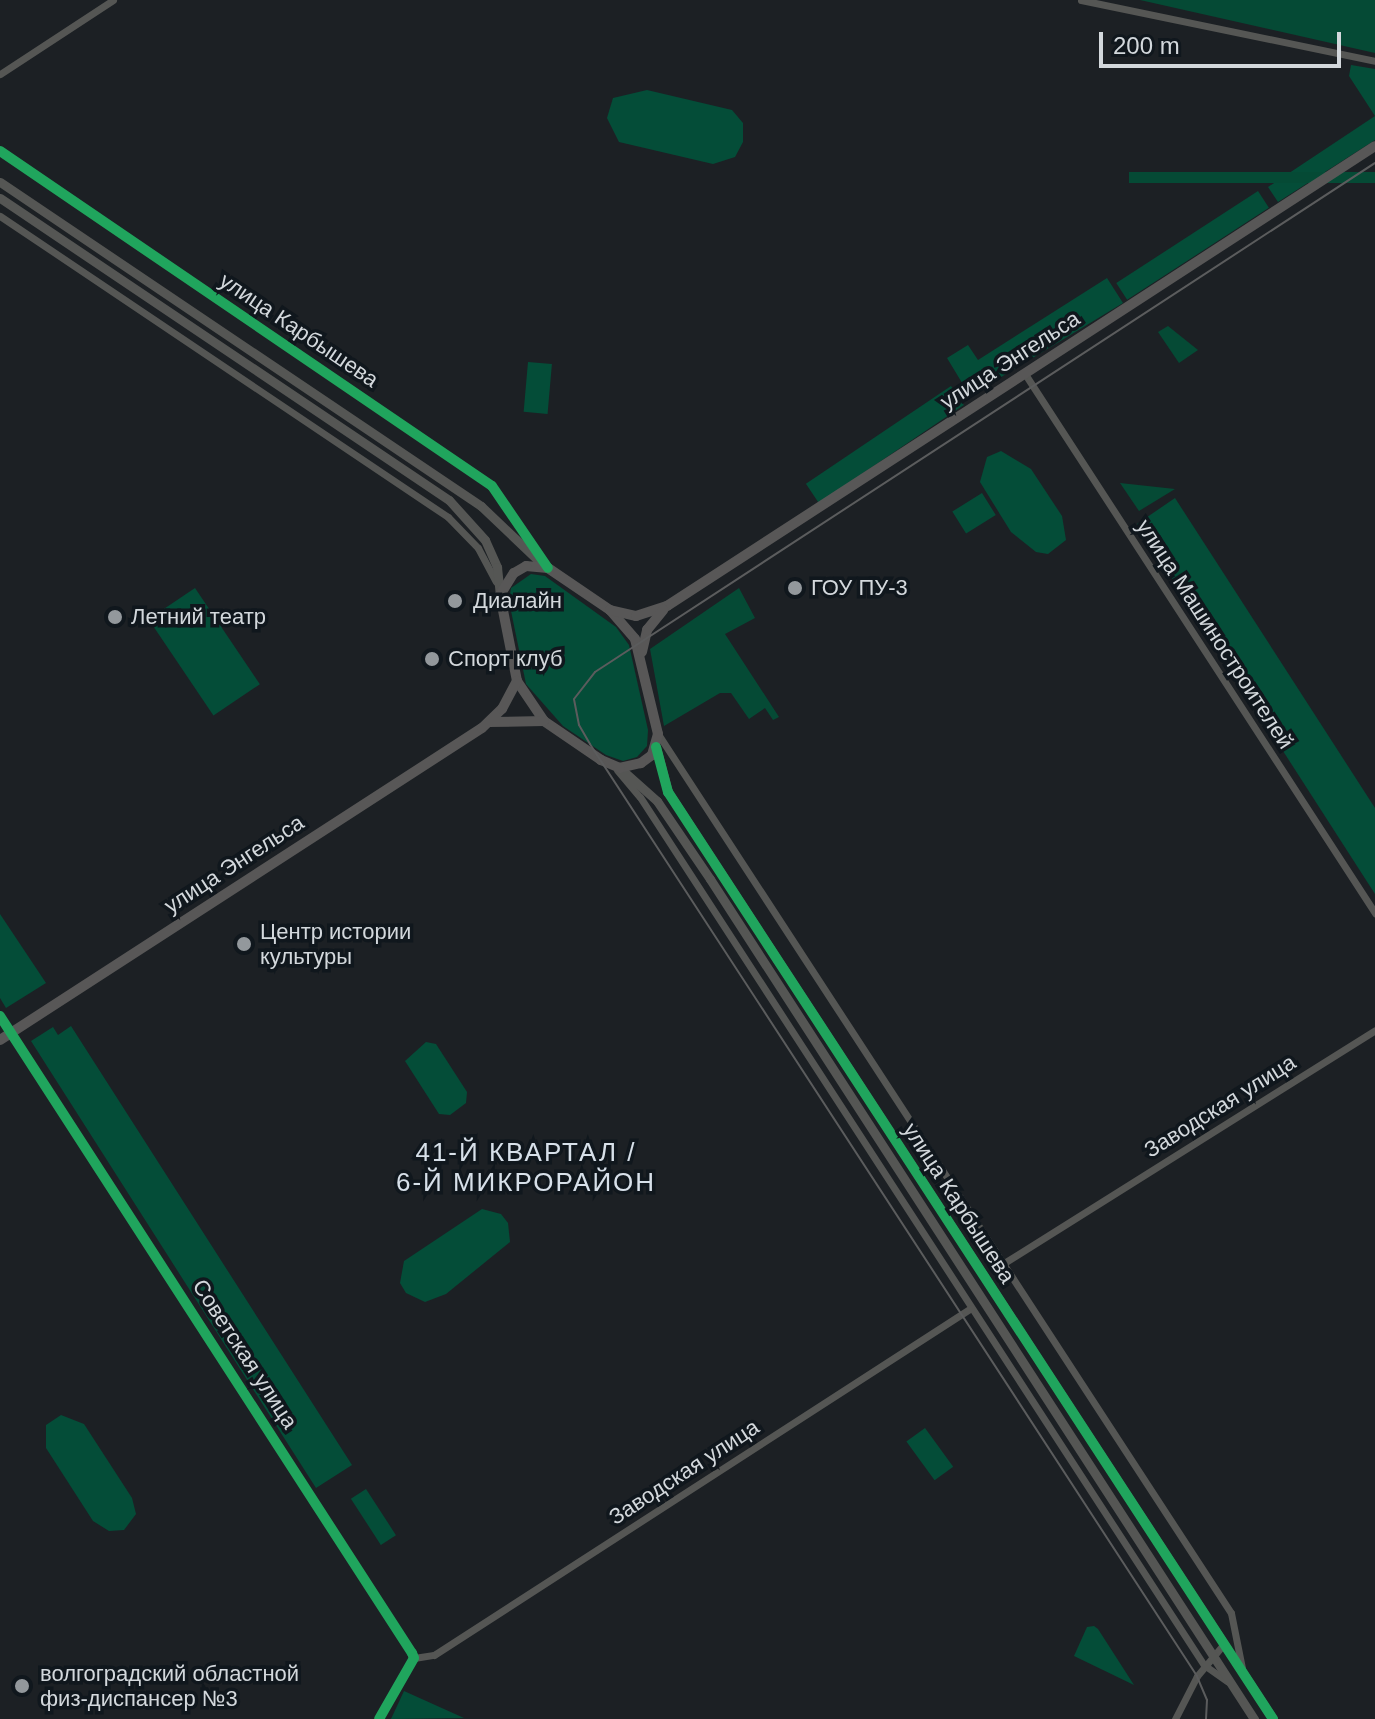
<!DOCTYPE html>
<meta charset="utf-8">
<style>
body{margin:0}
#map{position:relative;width:1375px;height:1719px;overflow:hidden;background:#1c2024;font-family:Arial,sans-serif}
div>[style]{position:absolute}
.green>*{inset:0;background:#044d38;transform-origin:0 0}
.forest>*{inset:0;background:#054a35;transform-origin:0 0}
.minor>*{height:7px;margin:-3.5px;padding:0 3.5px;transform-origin:3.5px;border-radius:3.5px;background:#555654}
.tertiary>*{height:9px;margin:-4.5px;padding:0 4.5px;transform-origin:4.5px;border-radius:4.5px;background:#555654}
.secondary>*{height:10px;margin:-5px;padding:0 5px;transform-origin:5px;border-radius:5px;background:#585757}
.tram>*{height:2px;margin:-1px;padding:0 1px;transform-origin:1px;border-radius:1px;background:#5b5c5d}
.cycleway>*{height:10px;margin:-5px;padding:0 5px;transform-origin:5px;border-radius:5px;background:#20a55d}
.dots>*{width:22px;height:22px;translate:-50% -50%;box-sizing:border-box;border:4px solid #10171d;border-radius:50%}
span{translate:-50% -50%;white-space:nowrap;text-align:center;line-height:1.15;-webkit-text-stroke:7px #10171d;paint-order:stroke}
.street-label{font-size:22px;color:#d3d8dc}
.poi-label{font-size:22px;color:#d3d8dc}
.left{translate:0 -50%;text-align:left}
.quarter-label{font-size:26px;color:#d7e0e9;letter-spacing:2px}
.scale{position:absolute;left:1099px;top:32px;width:242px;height:36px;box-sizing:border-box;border:4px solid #d3d8dc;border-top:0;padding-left:10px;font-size:24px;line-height:28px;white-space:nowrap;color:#d3d8dc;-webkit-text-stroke:6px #10171d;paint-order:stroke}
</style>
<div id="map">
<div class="green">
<i style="clip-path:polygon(1351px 65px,1375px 69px,1375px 140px,1278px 202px,1268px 187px,1375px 116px,1349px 76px)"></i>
<i style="clip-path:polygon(647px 90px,732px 110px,743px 123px,743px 142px,735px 157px,713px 164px,619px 142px,607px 118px,613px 98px)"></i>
<i style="left:1258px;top:191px;width:20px;height:169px;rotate:57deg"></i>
<i style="clip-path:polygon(1107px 278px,1123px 303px,970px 396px,947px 358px,968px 345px,978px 360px)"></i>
<i style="left:528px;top:362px;width:24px;height:50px;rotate:5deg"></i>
<i style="left:951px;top:386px;width:23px;height:175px;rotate:56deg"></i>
<i style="clip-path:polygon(1001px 451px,1031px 469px,1062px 516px,1066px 540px,1048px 554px,1036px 552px,1011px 532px,980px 482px,987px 457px)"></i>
<i style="left:982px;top:493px;width:26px;height:35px;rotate:58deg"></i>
<i style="clip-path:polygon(1175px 498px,1375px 808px,1375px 894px,1137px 524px)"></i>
<i style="clip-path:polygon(531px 574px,545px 576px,616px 627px,629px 645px,648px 730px,647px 746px,637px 757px,623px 761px,606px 755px,563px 726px,526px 684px,509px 601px,511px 588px)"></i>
<i style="left:195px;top:588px;width:116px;height:56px;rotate:56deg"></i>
<i style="clip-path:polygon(0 914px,46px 983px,6px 1008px,0 998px)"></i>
<i style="clip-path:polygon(71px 1026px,352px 1465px,316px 1488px,31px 1041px,53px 1027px,58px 1035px)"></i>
<i style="clip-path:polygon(426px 1042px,436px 1044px,467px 1092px,466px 1103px,450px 1115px,439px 1114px,405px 1061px)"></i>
<i style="clip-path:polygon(482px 1209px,501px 1214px,508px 1223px,510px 1242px,446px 1294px,425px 1302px,406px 1293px,400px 1283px,404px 1261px)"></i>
<i style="clip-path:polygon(61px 1415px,84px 1424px,132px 1498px,136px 1514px,124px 1530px,109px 1531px,93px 1521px,46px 1448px,46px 1425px)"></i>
<i style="left:925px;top:1428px;width:48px;height:23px;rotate:54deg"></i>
<i style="left:366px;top:1489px;width:55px;height:18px;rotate:57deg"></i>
<i style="clip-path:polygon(1094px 1626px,1098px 1629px,1134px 1685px,1074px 1656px,1087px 1627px)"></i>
<i style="clip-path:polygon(404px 1691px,464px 1718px,391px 1719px)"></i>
</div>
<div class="forest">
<i style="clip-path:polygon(1140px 0,1375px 0,1375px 53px)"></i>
<i style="left:1375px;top:172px;width:11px;height:246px;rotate:90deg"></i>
<i style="clip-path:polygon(1168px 326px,1198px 350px,1179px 363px,1158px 332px)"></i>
<i style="clip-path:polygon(1120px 483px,1175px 489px,1139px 511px)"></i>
<i style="clip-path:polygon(739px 588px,755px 618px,725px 634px,779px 717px,773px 720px,765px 708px,749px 719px,731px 693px,720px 693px,664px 726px,650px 649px)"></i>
</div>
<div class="minor">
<i style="left:1081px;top:0;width:300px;rotate:11.7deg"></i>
<i style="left:0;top:74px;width:135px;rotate:-33.2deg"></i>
<i style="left:0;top:151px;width:595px;rotate:34.25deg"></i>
<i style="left:492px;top:486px;width:97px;rotate:55.5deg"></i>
<i style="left:0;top:216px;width:540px;rotate:33.9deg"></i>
<i style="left:448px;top:517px;width:43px;rotate:45.9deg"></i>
<i style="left:478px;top:548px;width:38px;rotate:62deg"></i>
<i style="left:1025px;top:374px;width:643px;rotate:57deg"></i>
<i style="left:658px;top:734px;width:1049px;rotate:56.9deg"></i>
<i style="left:1231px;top:1613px;width:56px;rotate:78.7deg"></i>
<i style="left:617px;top:770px;width:35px;rotate:50deg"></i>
<i style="left:640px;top:797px;width:1035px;rotate:56.99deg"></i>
<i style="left:1204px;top:1665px;width:29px;rotate:35deg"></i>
<i style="left:0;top:1016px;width:759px;rotate:57.11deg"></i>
<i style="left:412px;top:1653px;width:5px;rotate:68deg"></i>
<i style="left:414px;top:1658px;width:70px;rotate:119.8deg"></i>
<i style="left:1004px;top:1263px;width:438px;rotate:-32.1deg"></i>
<i style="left:414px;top:1658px;width:20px;rotate:-9deg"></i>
<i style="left:434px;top:1655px;width:639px;rotate:-32.87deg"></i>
<i style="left:1175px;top:1719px;width:48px;rotate:-62.9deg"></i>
<i style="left:1197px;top:1676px;width:40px;rotate:-50deg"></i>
</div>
<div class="tertiary">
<i style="left:0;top:182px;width:580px;rotate:33.96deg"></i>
<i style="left:481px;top:506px;width:87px;rotate:43.6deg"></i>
<i style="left:0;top:198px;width:541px;rotate:33.93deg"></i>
<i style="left:449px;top:500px;width:54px;rotate:48deg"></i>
<i style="left:485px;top:540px;width:30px;rotate:66deg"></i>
<i style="left:497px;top:567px;width:28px;rotate:84deg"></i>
<i style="left:656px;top:747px;width:47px;rotate:75.1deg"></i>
<i style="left:668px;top:792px;width:1107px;rotate:56.87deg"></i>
<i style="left:620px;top:768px;width:50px;rotate:41.7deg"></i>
<i style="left:657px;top:801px;width:94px;rotate:55.8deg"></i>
<i style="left:710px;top:879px;width:1001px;rotate:57.07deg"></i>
</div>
<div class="secondary">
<i style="left:526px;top:566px;width:22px;rotate:5deg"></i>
<i style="left:548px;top:568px;width:75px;rotate:34.1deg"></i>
<i style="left:610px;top:610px;width:38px;rotate:49deg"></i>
<i style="left:635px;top:639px;width:98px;rotate:76.4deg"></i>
<i style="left:658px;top:734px;width:22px;rotate:106deg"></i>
<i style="left:652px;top:755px;width:14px;rotate:144deg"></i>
<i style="left:641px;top:763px;width:22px;rotate:167deg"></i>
<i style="left:620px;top:768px;width:21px;rotate:-157deg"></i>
<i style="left:601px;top:760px;width:69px;rotate:-145.6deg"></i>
<i style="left:544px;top:721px;width:48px;rotate:-124deg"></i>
<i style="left:517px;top:681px;width:88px;rotate:-101.2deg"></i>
<i style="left:500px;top:595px;width:26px;rotate:-58deg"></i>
<i style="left:514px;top:573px;width:14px;rotate:-30deg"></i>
<i style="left:610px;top:610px;width:27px;rotate:13deg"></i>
<i style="left:636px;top:616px;width:33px;rotate:-18deg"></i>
<i style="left:667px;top:606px;width:844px;rotate:-33.01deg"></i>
<i style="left:642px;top:652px;width:23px;rotate:-77deg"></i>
<i style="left:647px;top:630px;width:26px;rotate:-51deg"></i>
<i style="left:489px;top:722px;width:55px;rotate:-1deg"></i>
<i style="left:0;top:1040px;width:574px;rotate:-32.92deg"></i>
<i style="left:482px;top:728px;width:28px;rotate:-44deg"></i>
<i style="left:502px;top:709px;width:32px;rotate:-62deg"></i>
</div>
<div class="tram">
<i style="left:1206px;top:1719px;width:19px;rotate:-87deg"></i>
<i style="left:1207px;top:1700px;width:26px;rotate:-113deg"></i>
<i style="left:1197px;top:1676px;width:1112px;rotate:-123.08deg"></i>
<i style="left:590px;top:744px;width:22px;rotate:-120deg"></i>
<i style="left:579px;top:725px;width:26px;rotate:-101deg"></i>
<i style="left:574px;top:699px;width:34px;rotate:-52deg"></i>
<i style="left:595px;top:672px;width:931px;rotate:-33.13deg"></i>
</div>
<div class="cycleway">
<i style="left:0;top:151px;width:595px;rotate:34.25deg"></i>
<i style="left:492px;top:486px;width:99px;rotate:55.7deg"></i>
<i style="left:656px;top:747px;width:47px;rotate:75.1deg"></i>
<i style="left:668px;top:792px;width:1107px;rotate:56.87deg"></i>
<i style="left:0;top:1016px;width:759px;rotate:57.11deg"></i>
<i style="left:412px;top:1653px;width:5px;rotate:68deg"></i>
<i style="left:414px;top:1658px;width:70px;rotate:119.8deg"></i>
</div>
<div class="dots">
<i style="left:795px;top:588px;background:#93989c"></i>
<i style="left:455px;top:601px;background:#93989c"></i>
<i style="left:115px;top:617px;background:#93989c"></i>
<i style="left:432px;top:659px;background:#93989c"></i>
<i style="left:244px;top:944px;background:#93989c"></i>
<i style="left:22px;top:1686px;background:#93989c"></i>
</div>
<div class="street-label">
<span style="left:299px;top:330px;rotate:34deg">улица Карбышева</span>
<span style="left:1010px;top:360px;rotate:-33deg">улица Энгельса</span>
<span style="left:1215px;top:634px;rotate:57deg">улица Машиностроителей</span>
<span style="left:234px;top:864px;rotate:-33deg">улица Энгельса</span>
<span style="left:1220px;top:1106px;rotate:-32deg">Заводская улица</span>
<span style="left:959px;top:1203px;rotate:57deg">улица Карбышева</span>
<span style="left:245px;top:1354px;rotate:57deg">Советская улица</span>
<span style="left:684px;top:1472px;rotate:-33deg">Заводская улица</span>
</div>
<div class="poi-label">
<span class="left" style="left:811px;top:588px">ГОУ ПУ-3</span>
<span class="left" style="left:473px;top:601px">Диалайн</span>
<span class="left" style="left:131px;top:617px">Летний театр</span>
<span class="left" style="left:448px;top:659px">Спорт клуб</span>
<span class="left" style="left:260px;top:944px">Центр истории<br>культуры</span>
<span class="left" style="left:40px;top:1686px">волгоградский областной<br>физ-диспансер №3</span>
</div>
<div class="quarter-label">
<span style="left:526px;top:1168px">41-Й КВАРТАЛ /<br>6-Й МИКРОРАЙОН</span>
</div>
<div class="scale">200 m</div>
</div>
